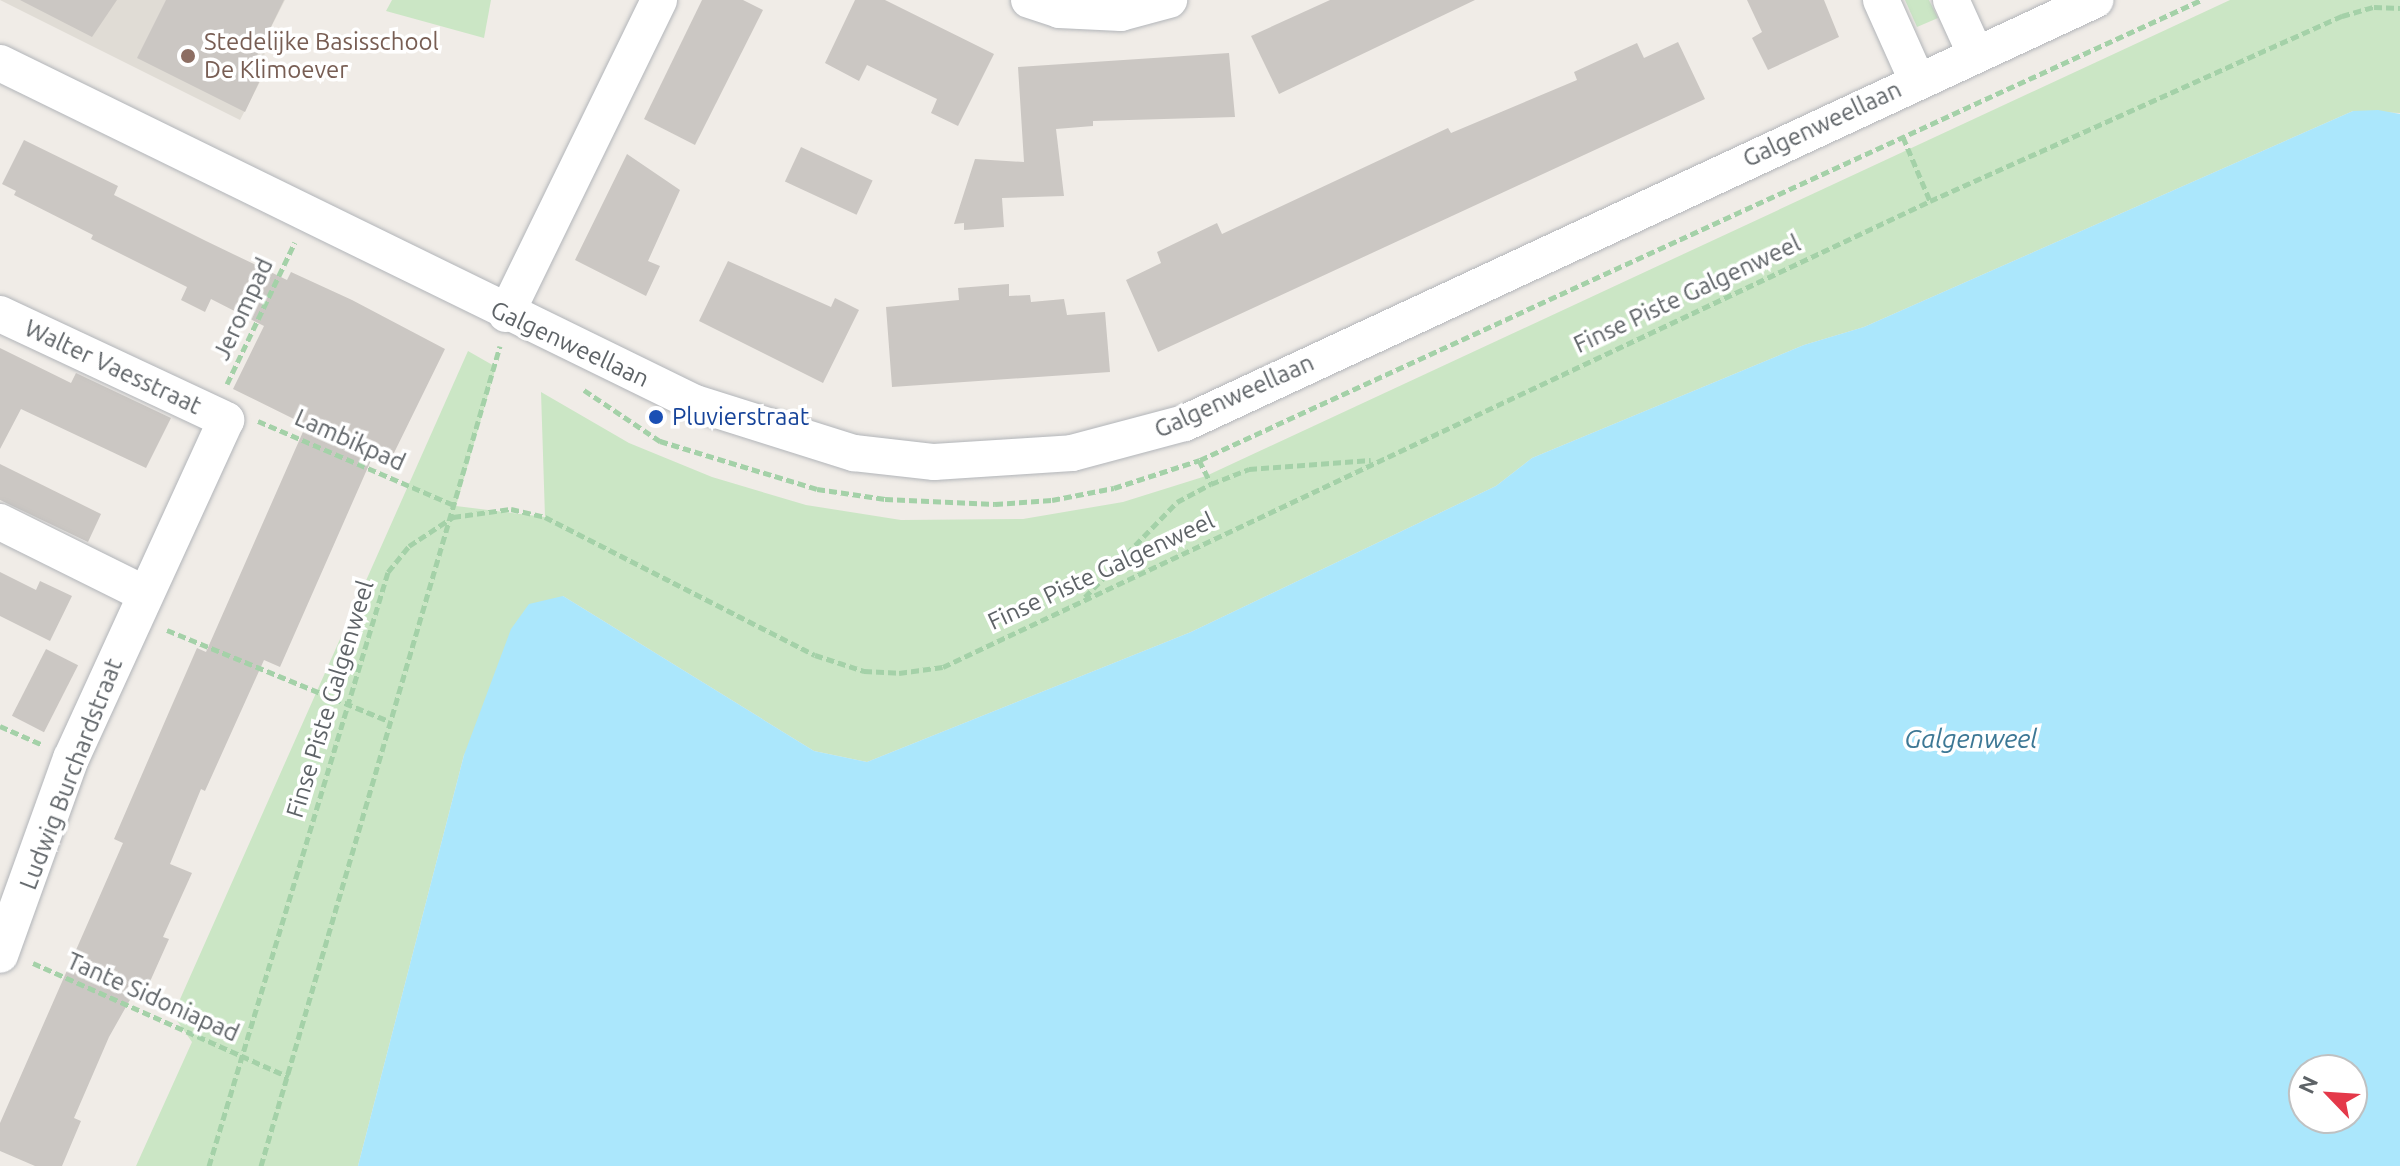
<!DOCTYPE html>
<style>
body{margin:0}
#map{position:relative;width:2400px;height:1166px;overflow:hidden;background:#f0ece7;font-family:Ubuntu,sans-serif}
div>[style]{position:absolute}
.education>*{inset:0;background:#e0dcd5}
.green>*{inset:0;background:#cbe6c5}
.water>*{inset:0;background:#abe7fc}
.building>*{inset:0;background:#cbc7c3;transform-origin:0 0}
.path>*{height:5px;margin-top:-2.5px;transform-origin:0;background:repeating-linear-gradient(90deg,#a4d1a8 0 8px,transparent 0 12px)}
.roads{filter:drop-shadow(0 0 2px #b2b5b9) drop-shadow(0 0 2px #b2b5b9)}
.street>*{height:36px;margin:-18px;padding:0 18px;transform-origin:18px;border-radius:18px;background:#fff}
.dots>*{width:22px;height:22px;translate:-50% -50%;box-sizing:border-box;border:4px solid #fff;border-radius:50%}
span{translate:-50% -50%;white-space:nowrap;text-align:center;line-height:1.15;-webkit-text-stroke:7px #fff;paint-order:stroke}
.education-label{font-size:24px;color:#785e54}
.left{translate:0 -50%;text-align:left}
.street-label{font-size:24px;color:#5e6367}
.transit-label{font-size:24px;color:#164399}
.water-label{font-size:26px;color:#3d7895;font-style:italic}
.north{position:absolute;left:2288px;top:1054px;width:80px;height:80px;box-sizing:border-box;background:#fff;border:2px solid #bfc1c2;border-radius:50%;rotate:295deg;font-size:22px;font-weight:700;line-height:32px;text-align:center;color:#5e6367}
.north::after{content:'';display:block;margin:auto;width:28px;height:36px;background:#e4394a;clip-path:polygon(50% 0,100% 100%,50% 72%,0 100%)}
</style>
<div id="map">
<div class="education">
<i style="clip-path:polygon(0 0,285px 0,265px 39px,264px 74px,240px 120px)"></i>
</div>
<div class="green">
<i style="clip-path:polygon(392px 0,491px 0,484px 38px,386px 11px)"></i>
<i style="clip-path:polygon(1905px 0,1929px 0,1938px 18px,1917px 27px)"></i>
<i style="clip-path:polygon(2230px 0,2400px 0,2400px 113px,2353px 111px,1864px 327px,1804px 345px,1532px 458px,1496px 486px,1191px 632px,867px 762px,814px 751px,563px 596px,464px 755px,358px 1166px,136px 1166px,192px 1042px,173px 1015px,468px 351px,496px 367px,456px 506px,545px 517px,541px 392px,629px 443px,712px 477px,806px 505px,901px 520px,1023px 519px,1123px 502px,1206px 476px)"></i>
</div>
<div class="water">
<i style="clip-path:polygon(evenodd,2378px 110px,2400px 114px,2400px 1166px,358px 1166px,464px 755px,511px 629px,529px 604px,563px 596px,814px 751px,867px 762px,1191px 632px,1496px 486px,1532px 458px,1804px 345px,1864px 327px,2353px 111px,2378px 110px,2304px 1070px,2352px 1070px,2352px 1118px,2304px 1118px,2304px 1070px)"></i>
</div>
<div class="building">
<i style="clip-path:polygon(20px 0,117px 0,92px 37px)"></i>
<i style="clip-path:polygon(166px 0,284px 0,249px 72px,261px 78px,245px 112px,137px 58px)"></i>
<i style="clip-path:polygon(702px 0,743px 0,763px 10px,695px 145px,644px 119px)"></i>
<i style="clip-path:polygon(855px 0,885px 0,994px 54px,958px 126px,931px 113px,937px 99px,867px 65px,859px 81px,825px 63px)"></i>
<i style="clip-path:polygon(1330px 0,1475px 0,1279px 94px,1251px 36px)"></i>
<i style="clip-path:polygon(1747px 0,1824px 0,1839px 37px,1768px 70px,1752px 38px,1762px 32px)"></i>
<i style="clip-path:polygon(1678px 42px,1705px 99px,1158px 352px,1126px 280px,1161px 263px,1157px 252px,1217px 223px,1222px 234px,1448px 128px,1451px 133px,1577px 80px,1574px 72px,1637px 43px,1644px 58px)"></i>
<i style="clip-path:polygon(1229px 53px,1235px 117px,1093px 121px,1093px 126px,1056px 129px,1064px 196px,1002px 198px,1004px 227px,964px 230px,964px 223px,954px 224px,975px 159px,1024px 162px,1018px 67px)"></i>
<i style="clip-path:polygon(24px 140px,118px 186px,114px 195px,206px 241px,287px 280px,291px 272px,352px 300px,445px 349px,392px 457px,376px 449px,280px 667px,264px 660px,205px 791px,201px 789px,170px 864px,192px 873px,163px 937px,169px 939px,144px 995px,131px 998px,109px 1037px,74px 1118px,81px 1121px,62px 1166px,35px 1166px,0 1151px,0 1123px,123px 843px,114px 839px,169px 712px,197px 648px,206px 652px,306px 425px,233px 389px,264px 326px,211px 299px,205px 312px,181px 300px,187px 287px,91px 239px,93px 235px,14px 195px,16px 191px,2px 184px)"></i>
<i style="left:801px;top:147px;width:79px;height:38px;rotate:25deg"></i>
<i style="clip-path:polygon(627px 154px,680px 190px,648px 261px,660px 266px,646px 296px,575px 260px)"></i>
<i style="clip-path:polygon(728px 261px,831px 307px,835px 298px,859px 310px,823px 383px,699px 321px)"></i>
<i style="clip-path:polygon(1009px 284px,1009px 296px,1030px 295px,1031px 302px,1064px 299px,1067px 315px,1105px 312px,1110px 372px,892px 387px,886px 307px,959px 300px,958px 288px)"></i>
<i style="clip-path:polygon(0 348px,71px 383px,76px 373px,171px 418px,146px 468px,21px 409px,0 449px)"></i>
<i style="clip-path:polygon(0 464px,101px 514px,88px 542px,0 500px)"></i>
<i style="clip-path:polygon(0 572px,36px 590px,40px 581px,72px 596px,50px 641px,0 616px)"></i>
<i style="left:46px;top:649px;width:36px;height:75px;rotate:27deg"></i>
</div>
<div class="path">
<i style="left:1903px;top:137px;width:69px;rotate:67.1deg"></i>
<i style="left:227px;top:384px;width:157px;rotate:-64.4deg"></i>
<i style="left:584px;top:390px;width:92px;rotate:33.9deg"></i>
<i style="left:660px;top:441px;width:164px;rotate:17deg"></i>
<i style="left:817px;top:489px;width:69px;rotate:8.4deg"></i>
<i style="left:885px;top:499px;width:110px;rotate:2.6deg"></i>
<i style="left:995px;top:504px;width:57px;rotate:-4deg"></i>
<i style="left:1052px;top:500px;width:63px;rotate:-11deg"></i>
<i style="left:1114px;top:488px;width:90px;rotate:-18deg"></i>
<i style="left:1200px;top:460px;width:1102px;rotate:-24.68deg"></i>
<i style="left:258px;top:421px;width:215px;rotate:23.2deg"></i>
<i style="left:1199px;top:460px;width:27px;rotate:63deg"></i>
<i style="left:1211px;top:484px;width:41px;rotate:-21.5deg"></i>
<i style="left:1249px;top:469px;width:122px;rotate:-4.2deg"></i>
<i style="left:1085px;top:597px;width:132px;rotate:-45.9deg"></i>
<i style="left:1177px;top:502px;width:38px;rotate:-28deg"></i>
<i style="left:167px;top:630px;width:240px;rotate:22.3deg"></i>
<i style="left:0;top:726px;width:47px;rotate:23.8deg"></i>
<i style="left:33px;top:963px;width:280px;rotate:24deg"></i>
<i style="left:209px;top:1166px;width:620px;rotate:-73.23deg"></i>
<i style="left:388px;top:572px;width:33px;rotate:-51deg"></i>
<i style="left:409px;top:546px;width:53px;rotate:-33.4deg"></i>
<i style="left:453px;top:517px;width:59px;rotate:-7.9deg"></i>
<i style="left:511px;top:509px;width:35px;rotate:13deg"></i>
<i style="left:545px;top:517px;width:303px;rotate:27.1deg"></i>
<i style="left:815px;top:655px;width:52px;rotate:18.1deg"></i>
<i style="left:864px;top:671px;width:35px;rotate:3deg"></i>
<i style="left:899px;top:673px;width:44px;rotate:-7.8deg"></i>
<i style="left:943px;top:667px;width:1091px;rotate:-25.27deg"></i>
<i style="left:1930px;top:201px;width:452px;rotate:-24.2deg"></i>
<i style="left:2342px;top:16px;width:33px;rotate:-16deg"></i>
<i style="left:2374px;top:7px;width:26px;rotate:2deg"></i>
<i style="left:261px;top:1166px;width:854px;rotate:-73.75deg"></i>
</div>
<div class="roads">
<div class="street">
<i style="left:1029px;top:0;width:32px;rotate:18deg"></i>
<i style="left:1059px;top:10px;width:62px;rotate:2.8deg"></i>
<i style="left:1121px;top:13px;width:50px;rotate:-15.2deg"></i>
<i style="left:1881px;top:0;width:88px;rotate:65.8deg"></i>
<i style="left:1951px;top:0;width:60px;rotate:65.6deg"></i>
<i style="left:0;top:63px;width:774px;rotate:26.07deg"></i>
<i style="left:695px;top:403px;width:167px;rotate:17.5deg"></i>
<i style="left:854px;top:453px;width:81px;rotate:6.4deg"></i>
<i style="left:934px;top:462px;width:138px;rotate:-3.7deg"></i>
<i style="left:1072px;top:453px;width:117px;rotate:-14.9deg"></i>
<i style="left:1185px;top:423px;width:1004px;rotate:-24.93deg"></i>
<i style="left:0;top:314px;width:250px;rotate:25.1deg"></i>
<i style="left:226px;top:420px;width:372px;rotate:114.6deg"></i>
<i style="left:71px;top:758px;width:209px;rotate:109.8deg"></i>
<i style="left:506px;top:314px;width:349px;rotate:-64deg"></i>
<i style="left:0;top:522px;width:160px;rotate:26.4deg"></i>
</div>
</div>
<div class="dots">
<i style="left:188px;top:56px;background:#8d6e63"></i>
<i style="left:656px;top:417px;background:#1a4fb4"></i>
</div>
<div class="education-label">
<span class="left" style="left:204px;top:56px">Stedelijke Basisschool<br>De Klimoever</span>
</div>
<div class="street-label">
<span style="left:1822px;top:124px;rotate:-25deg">Galgenweellaan</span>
<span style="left:1687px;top:294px;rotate:-25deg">Finse Piste Galgenweel</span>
<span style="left:243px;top:309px;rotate:-65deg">Jerompad</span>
<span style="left:570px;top:344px;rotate:25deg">Galgenweellaan</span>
<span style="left:113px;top:367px;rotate:25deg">Walter Vaesstraat</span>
<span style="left:1234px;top:396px;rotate:-24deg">Galgenweellaan</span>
<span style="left:350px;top:440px;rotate:24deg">Lambikpad</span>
<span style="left:1101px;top:571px;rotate:-25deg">Finse Piste Galgenweel</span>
<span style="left:330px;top:699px;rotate:-73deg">Finse Piste Galgenweel</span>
<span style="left:71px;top:774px;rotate:-69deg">Ludwig Burchardstraat</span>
<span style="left:153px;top:997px;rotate:24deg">Tante Sidoniapad</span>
</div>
<div class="transit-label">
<span class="left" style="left:672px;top:417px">Pluvierstraat</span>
</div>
<div class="water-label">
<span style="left:1971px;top:739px">Galgenweel</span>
</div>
<div class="north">N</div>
</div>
